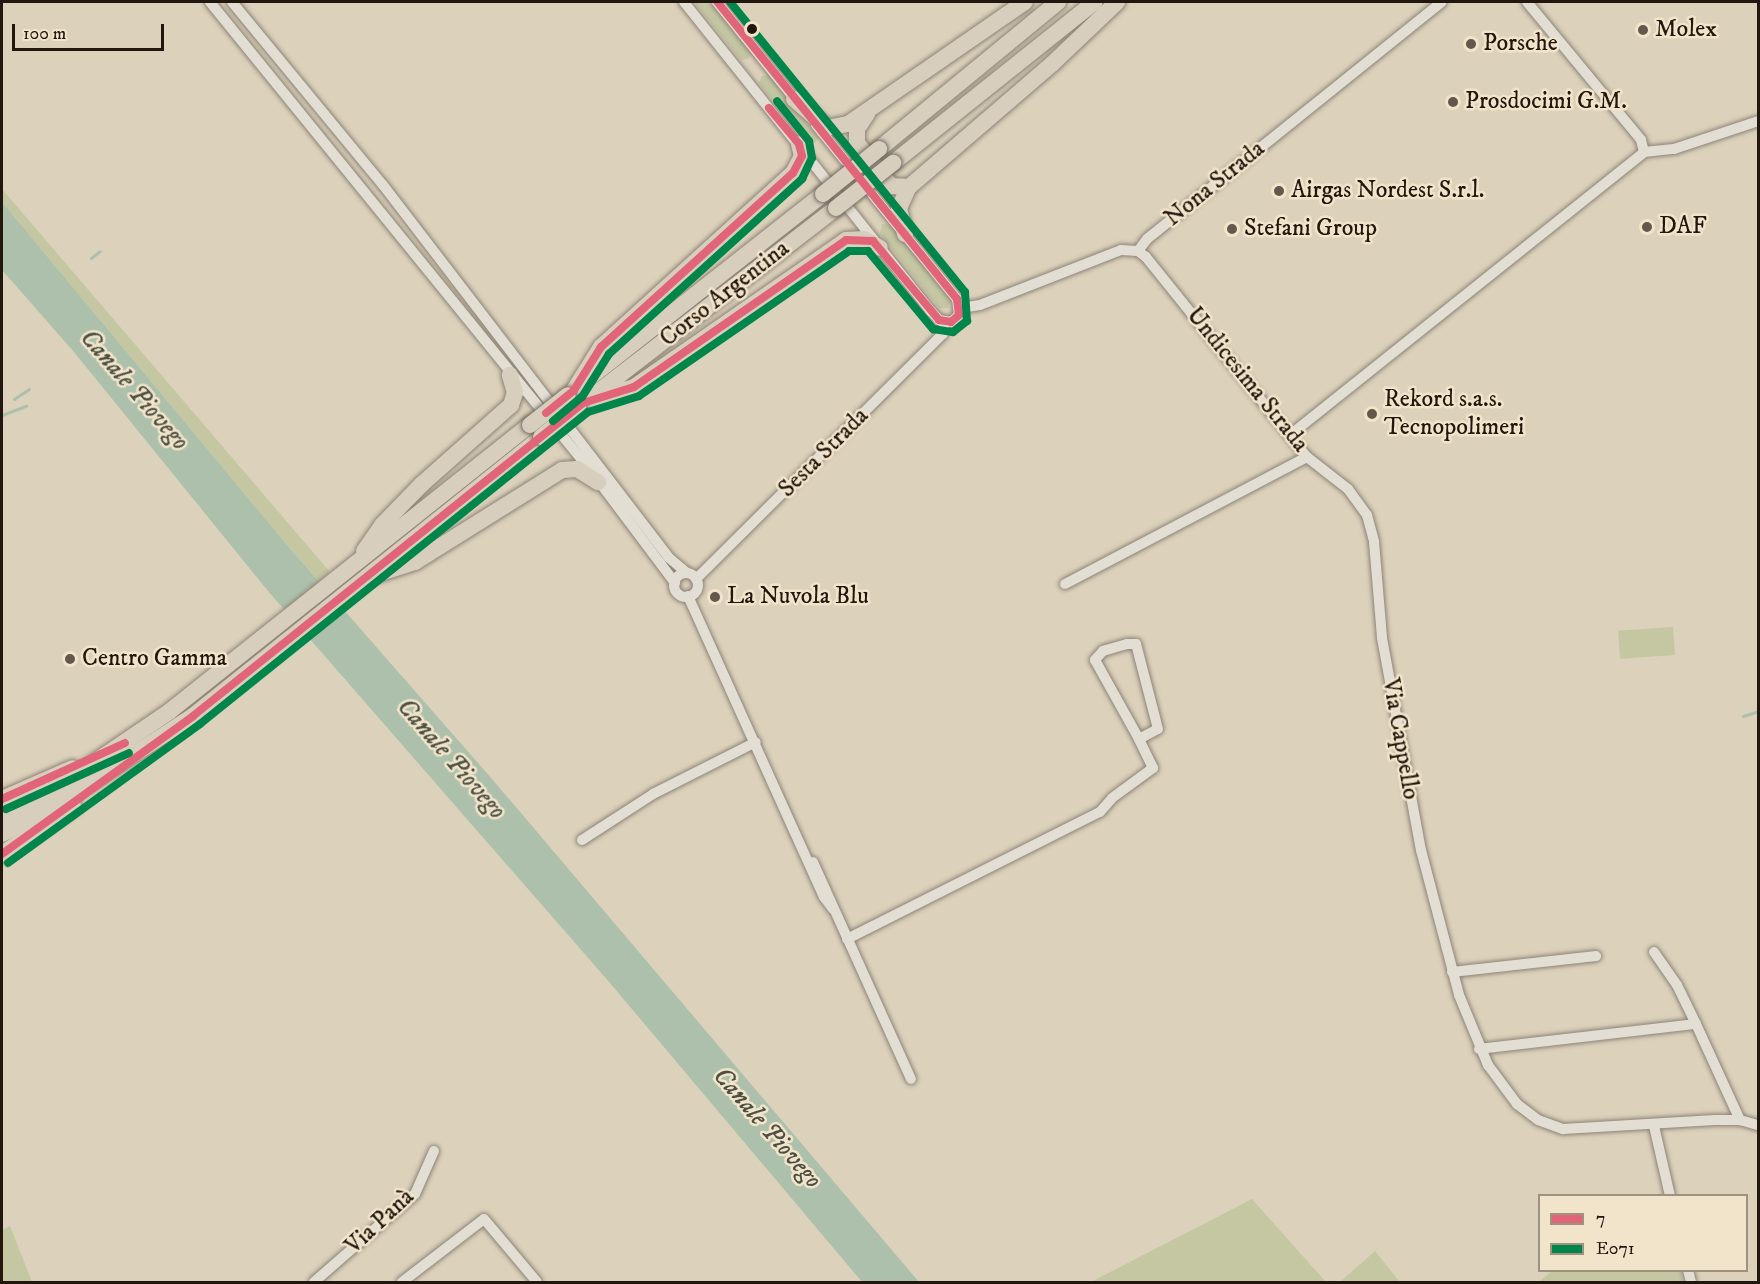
<!DOCTYPE html>
<meta charset="utf-8">
<style>
body{margin:0}
#map{position:relative;width:1760px;height:1284px;overflow:hidden;background:#dcd1bb;font-family:"IM FELL DW Pica",serif}
div>[style]{position:absolute}
.green>*{inset:0;background:#c4c7a2;transform-origin:0 0}
.water>*{inset:0;background:#adc0ab}
.stream>*{height:3px;margin:-1.5px;padding:0 1.5px;transform-origin:1.5px;border-radius:1.5px;background:#adc0ab}
.roads{filter:drop-shadow(0 0 2px #8c8477) drop-shadow(0 0 2px #8c8477)}
.minor>*{height:10px;margin:-5px;padding:0 5px;transform-origin:5px;border-radius:5px;background:#e3ded3}
.minor>.ring{margin:-5px;padding:0;box-sizing:content-box;background:none;border:10px solid #e3ded3;border-radius:50%}
.highway>*{height:16px;margin:-8px;padding:0 8px;transform-origin:8px;border-radius:8px;background:#d7cebe}
.bridges{filter:drop-shadow(0 0 2px #726b5f) drop-shadow(0 0 2px #726b5f)}
.highway-bridge>*{height:16px;margin:-8px;padding:0 8px;transform-origin:8px;border-radius:8px;background:#d7cebe}
.bus-1>*{height:8px;margin:-4px;padding:0 4px;transform-origin:4px;border-radius:4px;background:#e16479}
.bus-2>*{height:8px;margin:-4px;padding:0 4px;transform-origin:4px;border-radius:4px;background:#00854a}
.dots>*{width:16px;height:16px;translate:-50% -50%;box-sizing:border-box;border:3px solid #f1e4ca;border-radius:50%}
span{translate:-50% -50%;white-space:nowrap;text-align:center;line-height:1.15;-webkit-text-stroke:5px #f1e4ca;paint-order:stroke}
.poi-label{font-size:24px;color:#22170e}
.left{translate:0 -50%;text-align:left}
.street-label{font-size:24px;color:#22170e}
.water-label{font-size:26px;color:#4c5042;font-style:italic}
.frame{position:absolute;inset:0;border:3px solid #22170e;pointer-events:none}
.legend{position:absolute;left:1538px;top:1194px;width:210px;height:78px;box-sizing:border-box;background:#f1e4ca;border:2px solid #9e927f;margin:0;padding:8px 10px;list-style:none;font-size:18px;color:#22170e}
.legend li{display:flex;align-items:center;gap:12px;height:30px}
.legend b{width:30px;border:2px solid #9e927f}
.scale{position:absolute;left:12px;top:24px;width:152px;height:27px;box-sizing:border-box;border:3px solid #22170e;border-top:0;padding-left:8px;font-size:18px;line-height:21px;white-space:nowrap;color:#22170e;-webkit-text-stroke:4px #f1e4ca;paint-order:stroke}
</style>
<div id="map">
<div class="green">
<i style="clip-path:polygon(694px 2px,709px 2px,751px 53px,748px 59px,741px 60px)"></i>
<i style="clip-path:polygon(768px 75px,818px 137px,815px 143px,808px 144px,759px 83px,762px 76px)"></i>
<i style="clip-path:polygon(2px 189px,330px 572px,319px 581px,287px 545px,2px 202px)"></i>
<i style="clip-path:polygon(882px 224px,891px 225px,950px 300px,948px 308px,939px 308px,880px 234px)"></i>
<i style="left:1673px;top:627px;width:28px;height:55px;rotate:86deg"></i>
<i style="clip-path:polygon(1252px 1199px,1326px 1282px,1091px 1282px)"></i>
<i style="clip-path:polygon(10px 1226px,32px 1282px,2px 1282px,2px 1230px)"></i>
<i style="clip-path:polygon(1375px 1251px,1400px 1282px,1340px 1282px)"></i>
<i style="clip-path:polygon(1553px 1270px,1681px 1271px,1683px 1282px,1539px 1282px)"></i>
</div>
<div class="water">
<i style="clip-path:polygon(2px 202px,287px 545px,492px 779px,919px 1282px,862px 1282px,610px 983px,268px 591px,74px 352px,2px 270px)"></i>
</div>
<div class="stream">
<i style="left:91px;top:258px;width:11px;rotate:-38deg"></i>
<i style="left:14px;top:399px;width:18px;rotate:-34deg"></i>
<i style="left:2px;top:415px;width:26px;rotate:-21deg"></i>
<i style="left:1743px;top:716px;width:16px;rotate:-18deg"></i>
</div>
<div class="roads">
<div class="minor">
<i style="left:210px;top:2px;width:604px;rotate:50.91deg"></i>
<i style="left:591px;top:471px;width:140px;rotate:53.1deg"></i>
<i style="left:232px;top:2px;width:237px;rotate:50.5deg"></i>
<i style="left:383px;top:185px;width:469px;rotate:52.5deg"></i>
<i style="left:668px;top:557px;width:25px;rotate:40deg"></i>
<i style="left:684px;top:2px;width:396px;rotate:51.4deg"></i>
<i style="left:931px;top:311px;width:12px;rotate:48deg"></i>
<i style="left:939px;top:320px;width:12px;rotate:9deg"></i>
<i style="left:951px;top:322px;width:11px;rotate:-41deg"></i>
<i style="left:959px;top:315px;width:16px;rotate:-97deg"></i>
<i style="left:957px;top:299px;width:224px;rotate:-129deg"></i>
<i style="left:717px;top:2px;width:128px;rotate:51.3deg"></i>
<i style="left:1527px;top:2px;width:179px;rotate:50.4deg"></i>
<i style="left:1641px;top:140px;width:12px;rotate:76deg"></i>
<i style="left:1644px;top:152px;width:30px;rotate:-6deg"></i>
<i style="left:1674px;top:149px;width:89px;rotate:-18.4deg"></i>
<i style="left:1138px;top:251px;width:15px;rotate:-53deg"></i>
<i style="left:1147px;top:239px;width:378px;rotate:-38.8deg"></i>
<i style="left:961px;top:308px;width:19px;rotate:-9deg"></i>
<i style="left:980px;top:305px;width:151px;rotate:-21.3deg"></i>
<i style="left:1121px;top:250px;width:17px;rotate:3deg"></i>
<i style="left:1138px;top:251px;width:10px;rotate:37deg"></i>
<i style="left:1146px;top:257px;width:257px;rotate:51.2deg"></i>
<i style="left:1307px;top:457px;width:52px;rotate:38deg"></i>
<i style="left:1348px;top:489px;width:32px;rotate:54deg"></i>
<i style="left:1367px;top:515px;width:28px;rotate:75deg"></i>
<i style="left:1374px;top:542px;width:96px;rotate:85.2deg"></i>
<i style="left:1382px;top:638px;width:216px;rotate:79.6deg"></i>
<i style="left:1421px;top:850px;width:150px;rotate:75.3deg"></i>
<i style="left:1459px;top:995px;width:76px;rotate:67.5deg"></i>
<i style="left:1488px;top:1065px;width:49px;rotate:53.4deg"></i>
<i style="left:1517px;top:1104px;width:26px;rotate:37deg"></i>
<i style="left:1538px;top:1120px;width:27px;rotate:20deg"></i>
<i style="left:1563px;top:1129px;width:152px;rotate:-3.4deg"></i>
<i style="left:1715px;top:1120px;width:25px"></i>
<i style="left:1740px;top:1120px;width:19px;rotate:16deg"></i>
<i style="left:1290px;top:435px;width:453px;rotate:-38.6deg"></i>
<i class="ring" style="left:674px;top:573px;width:14px;height:14px"></i>
<i style="left:696px;top:579px;width:348px;rotate:-44.8deg"></i>
<i style="left:943px;top:334px;width:12px;rotate:-85deg"></i>
<i style="left:1065px;top:584px;width:273px;rotate:-27.7deg"></i>
<i style="left:688px;top:596px;width:330px;rotate:65.7deg"></i>
<i style="left:824px;top:897px;width:15px;rotate:53deg"></i>
<i style="left:582px;top:840px;width:85px;rotate:-32.9deg"></i>
<i style="left:653px;top:794px;width:115px;rotate:-26.8deg"></i>
<i style="left:813px;top:862px;width:238px;rotate:65.7deg"></i>
<i style="left:847px;top:939px;width:283px;rotate:-26.7deg"></i>
<i style="left:1100px;top:812px;width:18px;rotate:-49deg"></i>
<i style="left:1112px;top:798px;width:51px;rotate:-36.2deg"></i>
<i style="left:1153px;top:768px;width:32px;rotate:-116deg"></i>
<i style="left:1139px;top:739px;width:21px;rotate:-28deg"></i>
<i style="left:1158px;top:729px;width:88px;rotate:-104.5deg"></i>
<i style="left:1136px;top:644px;width:9px;rotate:180deg"></i>
<i style="left:1127px;top:644px;width:25px;rotate:164deg"></i>
<i style="left:1103px;top:651px;width:12px;rotate:132deg"></i>
<i style="left:1095px;top:660px;width:90px;rotate:60.9deg"></i>
<i style="left:1654px;top:952px;width:40px;rotate:55.1deg"></i>
<i style="left:1677px;top:985px;width:43px;rotate:64deg"></i>
<i style="left:1452px;top:972px;width:145px;rotate:-6.3deg"></i>
<i style="left:1479px;top:1049px;width:218px;rotate:-6.6deg"></i>
<i style="left:1696px;top:1024px;width:106px;rotate:65.4deg"></i>
<i style="left:1654px;top:1126px;width:72px;rotate:77.1deg"></i>
<i style="left:1688px;top:1270px;width:12px;rotate:76deg"></i>
<i style="left:314px;top:1282px;width:134px;rotate:-41.1deg"></i>
<i style="left:415px;top:1194px;width:47px;rotate:-66.2deg"></i>
<i style="left:402px;top:1282px;width:103px;rotate:-37.5deg"></i>
<i style="left:484px;top:1219px;width:82px;rotate:49.9deg"></i>
</div>
<div class="highway">
<i style="left:794px;top:99px;width:44px;rotate:41.3deg"></i>
<i style="left:827px;top:128px;width:21px;rotate:-11deg"></i>
<i style="left:848px;top:124px;width:215px;rotate:-34.6deg"></i>
<i style="left:867px;top:114px;width:18px;rotate:124deg"></i>
<i style="left:857px;top:129px;width:14px;rotate:90deg"></i>
<i style="left:857px;top:143px;width:55px;rotate:51.7deg"></i>
<i style="left:891px;top:186px;width:18px;rotate:3deg"></i>
<i style="left:879px;top:149px;width:232px;rotate:-39.4deg"></i>
<i style="left:893px;top:163px;width:258px;rotate:-38.6deg"></i>
<i style="left:905px;top:234px;width:27px;rotate:-103deg"></i>
<i style="left:899px;top:208px;width:23px;rotate:-65deg"></i>
<i style="left:909px;top:187px;width:189px;rotate:-40.7deg"></i>
<i style="left:1052px;top:64px;width:90px;rotate:-43.6deg"></i>
<i style="left:583px;top:383px;width:305px;rotate:-38.2deg"></i>
<i style="left:574px;top:390px;width:51px;rotate:-57.9deg"></i>
<i style="left:601px;top:347px;width:259px;rotate:-42.2deg"></i>
<i style="left:793px;top:173px;width:19px;rotate:-62deg"></i>
<i style="left:802px;top:156px;width:12px;rotate:-104deg"></i>
<i style="left:594px;top:395px;width:306px;rotate:-37.7deg"></i>
<i style="left:583px;top:403px;width:53px;rotate:-17.4deg"></i>
<i style="left:634px;top:387px;width:258px;rotate:-34.7deg"></i>
<i style="left:846px;top:240px;width:18px;rotate:-3deg"></i>
<i style="left:864px;top:239px;width:18px;rotate:29deg"></i>
<i style="left:364px;top:551px;width:32px;rotate:-55deg"></i>
<i style="left:382px;top:525px;width:57px;rotate:-45.7deg"></i>
<i style="left:422px;top:484px;width:119px;rotate:-41.6deg"></i>
<i style="left:511px;top:405px;width:13px;rotate:-72deg"></i>
<i style="left:515px;top:393px;width:19px;rotate:-106deg"></i>
<i style="left:374px;top:575px;width:43px;rotate:-17.6deg"></i>
<i style="left:415px;top:562px;width:173px;rotate:-32deg"></i>
<i style="left:562px;top:470px;width:15px;rotate:-4deg"></i>
<i style="left:577px;top:469px;width:25px;rotate:32deg"></i>
<i style="left:2px;top:799px;width:77px;rotate:-23.6deg"></i>
<i style="left:2px;top:817px;width:60px;rotate:-27.8deg"></i>
<i style="left:55px;top:789px;width:139px;rotate:-34.1deg"></i>
<i style="left:170px;top:711px;width:460px;rotate:-38.5deg"></i>
<i style="left:2px;top:834px;width:68px;rotate:-28.8deg"></i>
<i style="left:62px;top:801px;width:156px;rotate:-33deg"></i>
<i style="left:193px;top:716px;width:446px;rotate:-38.7deg"></i>
<i style="left:2px;top:854px;width:86px;rotate:-34.1deg"></i>
</div>
</div>
<div class="bridges">
<div class="highway-bridge">
<i style="left:823px;top:194px;width:72px;rotate:-38.8deg"></i>
<i style="left:836px;top:208px;width:73px;rotate:-38.3deg"></i>
<i style="left:530px;top:425px;width:48px;rotate:-38.3deg"></i>
<i style="left:541px;top:437px;width:48px;rotate:-39deg"></i>
</div>
</div>
<div class="bus-1">
<i style="left:546px;top:413px;width:36px;rotate:-39deg"></i>
<i style="left:574px;top:390px;width:51px;rotate:-57.9deg"></i>
<i style="left:601px;top:347px;width:259px;rotate:-42.2deg"></i>
<i style="left:793px;top:173px;width:19px;rotate:-62deg"></i>
<i style="left:802px;top:156px;width:12px;rotate:-104deg"></i>
<i style="left:799px;top:144px;width:47px;rotate:-129.8deg"></i>
<i style="left:2px;top:799px;width:135px;rotate:-24.5deg"></i>
<i style="left:2px;top:854px;width:236px;rotate:-35.8deg"></i>
<i style="left:193px;top:716px;width:500px;rotate:-38.75deg"></i>
<i style="left:583px;top:403px;width:53px;rotate:-17.4deg"></i>
<i style="left:634px;top:387px;width:258px;rotate:-34.7deg"></i>
<i style="left:846px;top:240px;width:27px;rotate:2deg"></i>
<i style="left:873px;top:241px;width:103px;rotate:50.1deg"></i>
<i style="left:939px;top:320px;width:12px;rotate:9deg"></i>
<i style="left:951px;top:322px;width:11px;rotate:-41deg"></i>
<i style="left:959px;top:315px;width:16px;rotate:-97deg"></i>
<i style="left:957px;top:299px;width:382px;rotate:-128.9deg"></i>
</div>
<div class="bus-2">
<i style="left:553px;top:421px;width:38px;rotate:-40deg"></i>
<i style="left:582px;top:397px;width:51px;rotate:-57.9deg"></i>
<i style="left:609px;top:354px;width:261px;rotate:-42.2deg"></i>
<i style="left:802px;top:179px;width:23px;rotate:-65deg"></i>
<i style="left:812px;top:158px;width:17px;rotate:-100deg"></i>
<i style="left:809px;top:141px;width:51px;rotate:-128.7deg"></i>
<i style="left:6px;top:809px;width:135px;rotate:-24.5deg"></i>
<i style="left:8px;top:863px;width:237px;rotate:-35.9deg"></i>
<i style="left:200px;top:724px;width:498px;rotate:-38.8deg"></i>
<i style="left:588px;top:412px;width:53px;rotate:-17.4deg"></i>
<i style="left:639px;top:396px;width:255px;rotate:-34.6deg"></i>
<i style="left:849px;top:251px;width:19px"></i>
<i style="left:868px;top:251px;width:102px;rotate:50.2deg"></i>
<i style="left:933px;top:329px;width:20px;rotate:9deg"></i>
<i style="left:953px;top:332px;width:18px;rotate:-38deg"></i>
<i style="left:967px;top:321px;width:29px;rotate:-94deg"></i>
<i style="left:965px;top:292px;width:373px;rotate:-129deg"></i>
</div>
<div class="dots">
<i style="left:752px;top:29px;background:#22170e"></i>
<i style="left:1643px;top:30px;background:#63584b"></i>
<i style="left:1471px;top:44px;background:#63584b"></i>
<i style="left:1453px;top:102px;background:#63584b"></i>
<i style="left:1279px;top:191px;background:#63584b"></i>
<i style="left:1647px;top:227px;background:#63584b"></i>
<i style="left:1232px;top:229px;background:#63584b"></i>
<i style="left:1372px;top:414px;background:#63584b"></i>
<i style="left:715px;top:597px;background:#63584b"></i>
<i style="left:70px;top:659px;background:#63584b"></i>
</div>
<div class="poi-label">
<span class="left" style="left:1655px;top:30px">Molex</span>
<span class="left" style="left:1483px;top:44px">Porsche</span>
<span class="left" style="left:1465px;top:102px">Prosdocimi G.M.</span>
<span class="left" style="left:1291px;top:191px">Airgas Nordest S.r.l.</span>
<span class="left" style="left:1659px;top:227px">DAF</span>
<span class="left" style="left:1244px;top:229px">Stefani Group</span>
<span class="left" style="left:1384px;top:414px">Rekord s.a.s.<br>Tecnopolimeri</span>
<span class="left" style="left:727px;top:597px">La Nuvola Blu</span>
<span class="left" style="left:82px;top:659px">Centro Gamma</span>
</div>
<div class="street-label">
<span style="left:1215px;top:184px;rotate:-39deg">Nona Strada</span>
<span style="left:725px;top:294px;rotate:-38deg">Corso Argentina</span>
<span style="left:1247px;top:380px;rotate:51deg">Undicesima Strada</span>
<span style="left:824px;top:453px;rotate:-45deg">Sesta Strada</span>
<span style="left:1400px;top:739px;rotate:80deg">Via Cappello</span>
<span style="left:380px;top:1222px;rotate:-43deg">Via Panà</span>
</div>
<div class="water-label">
<span style="left:134px;top:390px;rotate:49deg">Canale Piovego</span>
<span style="left:451px;top:759px;rotate:49deg">Canale Piovego</span>
<span style="left:767px;top:1128px;rotate:49deg">Canale Piovego</span>
</div>
<div class="frame"></div>
<ul class="legend">
<li><b style="height:8px;background:#e16479"></b>7</li>
<li><b style="height:8px;background:#00854a"></b>E071</li>
</ul>
<div class="scale">100 m</div>
</div>
